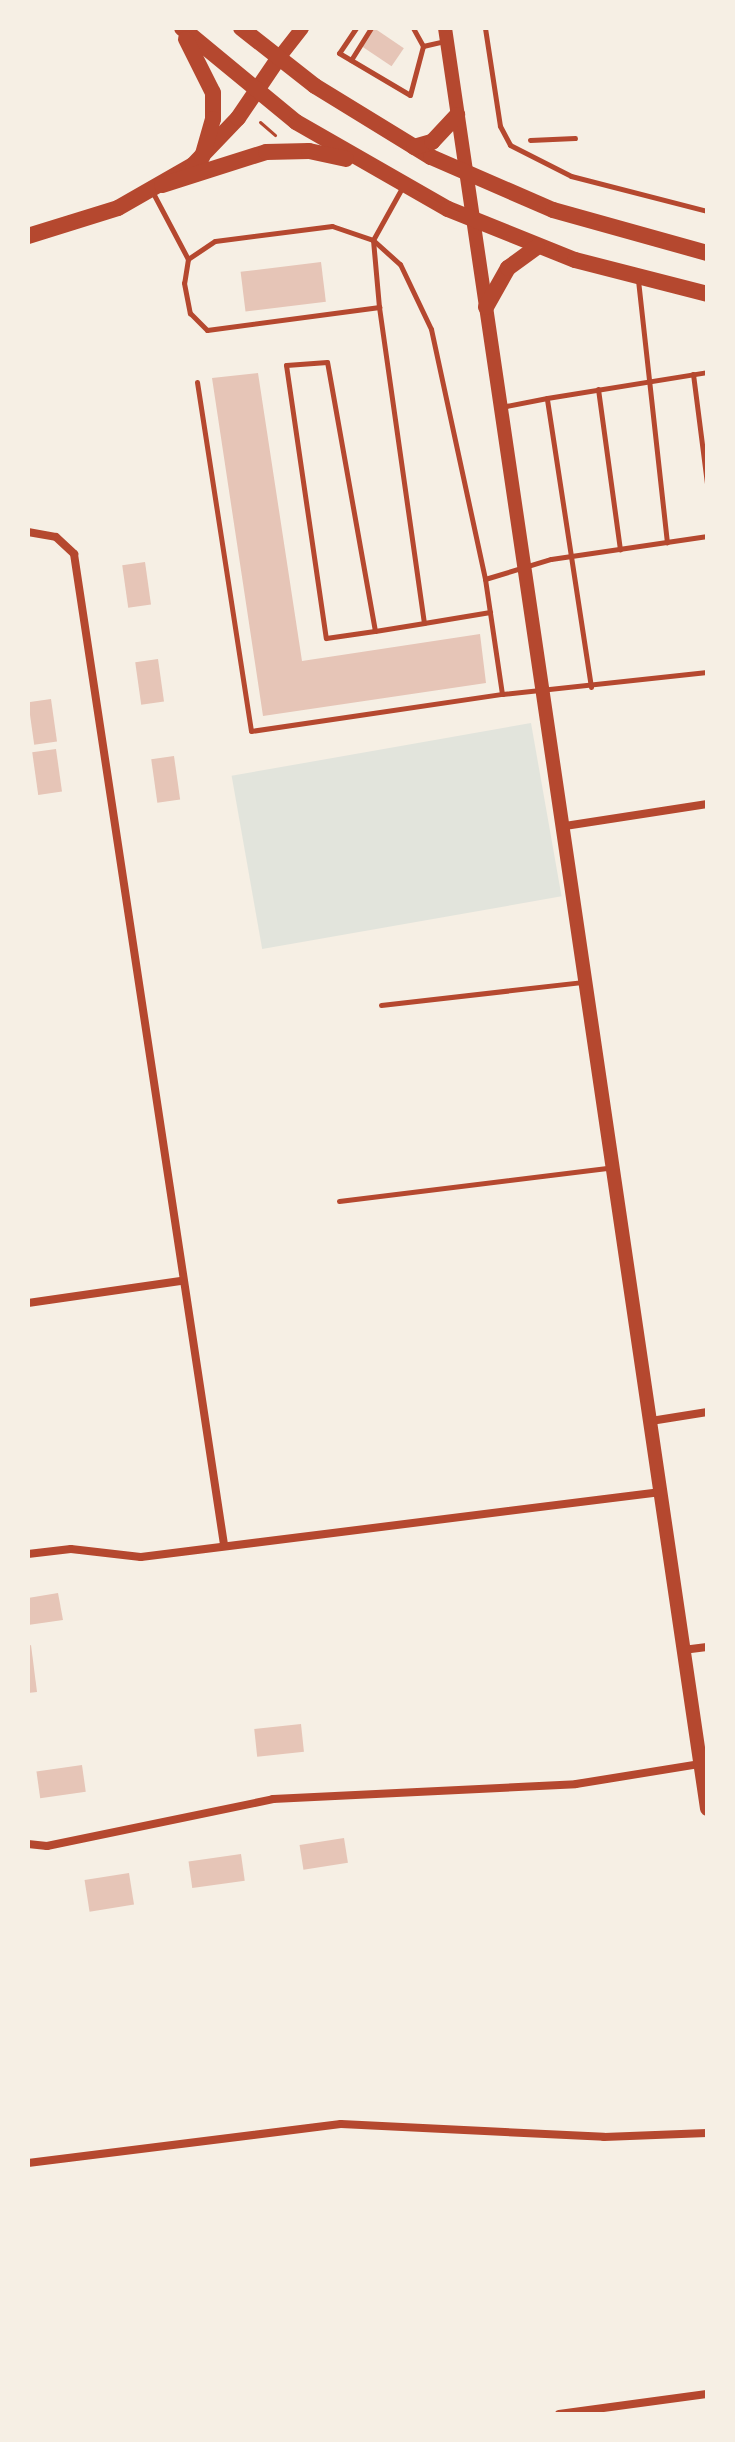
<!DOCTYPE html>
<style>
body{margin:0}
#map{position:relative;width:735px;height:2442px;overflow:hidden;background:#f6efe4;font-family:"Open Sans",sans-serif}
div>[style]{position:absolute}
.green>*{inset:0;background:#e2e4dc;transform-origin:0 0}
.building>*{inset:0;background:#e6c5b7;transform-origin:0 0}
.path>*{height:3px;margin:-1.5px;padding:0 1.5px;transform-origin:1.5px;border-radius:1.5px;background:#b5482f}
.service>*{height:5px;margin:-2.5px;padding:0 2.5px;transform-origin:2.5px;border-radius:2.5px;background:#b5482f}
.minor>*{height:8px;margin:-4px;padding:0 4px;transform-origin:4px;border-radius:4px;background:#b5482f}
.tertiary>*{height:14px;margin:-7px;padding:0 7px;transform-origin:7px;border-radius:7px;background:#b5482f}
.secondary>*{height:16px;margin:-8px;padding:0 8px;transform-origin:8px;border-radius:8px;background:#b5482f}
.primary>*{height:16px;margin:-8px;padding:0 8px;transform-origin:8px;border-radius:8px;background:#b5482f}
span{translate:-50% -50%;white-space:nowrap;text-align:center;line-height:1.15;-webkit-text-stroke:8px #f6efe4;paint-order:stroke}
.frame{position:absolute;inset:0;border:30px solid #f6efe4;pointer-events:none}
</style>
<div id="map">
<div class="green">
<i style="left:531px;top:723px;width:176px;height:304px;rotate:80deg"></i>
</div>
<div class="building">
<i style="left:374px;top:28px;width:36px;height:22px;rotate:34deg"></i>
<i style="left:321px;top:262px;width:40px;height:81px;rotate:83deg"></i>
<i style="clip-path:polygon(258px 373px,302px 661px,480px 634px,486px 683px,263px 716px,212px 378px)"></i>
<i style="left:145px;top:562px;width:43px;height:23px;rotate:82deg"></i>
<i style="left:158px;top:659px;width:43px;height:23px;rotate:82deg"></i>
<i style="left:51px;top:699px;width:43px;height:23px;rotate:82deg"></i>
<i style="left:56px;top:749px;width:43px;height:24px;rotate:82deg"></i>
<i style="left:174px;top:756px;width:44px;height:23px;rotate:82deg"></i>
<i style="clip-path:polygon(58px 1593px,63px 1620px,28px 1625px,28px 1598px)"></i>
<i style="clip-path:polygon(31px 1645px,37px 1692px,28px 1693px,28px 1646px)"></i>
<i style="left:301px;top:1724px;width:28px;height:47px;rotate:84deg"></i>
<i style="left:82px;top:1765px;width:27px;height:46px;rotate:82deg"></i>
<i style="left:344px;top:1838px;width:25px;height:45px;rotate:81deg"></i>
<i style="left:241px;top:1854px;width:27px;height:53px;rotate:82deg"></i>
<i style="left:129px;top:1873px;width:32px;height:45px;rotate:81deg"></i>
</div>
<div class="path">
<i style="left:260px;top:122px;width:20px;rotate:41deg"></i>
</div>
<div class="service">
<i style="left:356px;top:28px;width:30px;rotate:124deg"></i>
<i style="left:339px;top:53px;width:82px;rotate:30.6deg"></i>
<i style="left:410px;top:95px;width:51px;rotate:-75.1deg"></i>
<i style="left:423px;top:46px;width:21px;rotate:-119deg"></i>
<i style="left:485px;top:28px;width:99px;rotate:81.3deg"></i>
<i style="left:500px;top:126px;width:21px;rotate:62deg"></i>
<i style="left:510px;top:145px;width:68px;rotate:26.9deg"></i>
<i style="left:571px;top:176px;width:140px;rotate:14.4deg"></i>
<i style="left:423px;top:46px;width:23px;rotate:-13deg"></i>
<i style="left:351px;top:60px;width:38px;rotate:-58deg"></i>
<i style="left:530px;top:140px;width:45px;rotate:-2.5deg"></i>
<i style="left:153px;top:193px;width:75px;rotate:62.1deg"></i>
<i style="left:188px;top:259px;width:24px;rotate:99deg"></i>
<i style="left:184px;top:283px;width:31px;rotate:79deg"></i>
<i style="left:190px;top:313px;width:24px;rotate:45deg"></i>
<i style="left:207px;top:330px;width:174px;rotate:-7.6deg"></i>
<i style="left:379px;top:307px;width:67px;rotate:-95.1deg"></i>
<i style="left:373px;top:240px;width:62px;rotate:-60.9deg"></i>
<i style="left:188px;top:259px;width:32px;rotate:-34deg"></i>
<i style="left:215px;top:241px;width:118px;rotate:-7.3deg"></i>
<i style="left:332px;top:226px;width:43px;rotate:18.9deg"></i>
<i style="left:373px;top:240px;width:36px;rotate:42deg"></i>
<i style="left:400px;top:264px;width:72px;rotate:64.5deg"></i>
<i style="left:431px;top:329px;width:256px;rotate:77.8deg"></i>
<i style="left:638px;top:280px;width:264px;rotate:83.7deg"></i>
<i style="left:379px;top:307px;width:319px;rotate:81.9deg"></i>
<i style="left:424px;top:623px;width:67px;rotate:-9.5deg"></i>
<i style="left:693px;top:374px;width:111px;rotate:82.7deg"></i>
<i style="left:197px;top:382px;width:353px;rotate:81.2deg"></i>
<i style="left:251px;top:731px;width:254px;rotate:-8.4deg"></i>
<i style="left:502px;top:694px;width:206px;rotate:-6.1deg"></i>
<i style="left:598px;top:389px;width:162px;rotate:82.2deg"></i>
<i style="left:501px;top:407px;width:47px;rotate:-11.1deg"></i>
<i style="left:375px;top:631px;width:273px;rotate:-100.1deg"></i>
<i style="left:327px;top:362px;width:41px;rotate:175.8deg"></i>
<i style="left:286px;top:365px;width:276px;rotate:81.7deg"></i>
<i style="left:326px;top:638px;width:49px;rotate:-8.1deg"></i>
<i style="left:375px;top:631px;width:50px;rotate:-9.3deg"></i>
<i style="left:591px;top:687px;width:292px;rotate:-98.7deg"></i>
<i style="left:547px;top:398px;width:162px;rotate:-9.2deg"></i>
<i style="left:502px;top:694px;width:116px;rotate:-98.4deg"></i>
<i style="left:485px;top:579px;width:69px;rotate:-16.9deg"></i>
<i style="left:551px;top:559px;width:158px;rotate:-8.4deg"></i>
<i style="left:381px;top:1005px;width:202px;rotate:-6.5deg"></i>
<i style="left:339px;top:1201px;width:272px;rotate:-7deg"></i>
</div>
<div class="minor">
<i style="left:28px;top:532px;width:28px;rotate:10deg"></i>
<i style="left:56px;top:537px;width:25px;rotate:43deg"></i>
<i style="left:74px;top:554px;width:1002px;rotate:81.39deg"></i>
<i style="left:565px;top:826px;width:144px;rotate:-8.8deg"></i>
<i style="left:28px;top:1303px;width:154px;rotate:-8.2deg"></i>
<i style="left:651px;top:1421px;width:57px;rotate:-9.1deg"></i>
<i style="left:28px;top:1554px;width:43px;rotate:-6.6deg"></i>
<i style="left:71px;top:1549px;width:70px;rotate:6.5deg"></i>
<i style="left:141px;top:1557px;width:524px;rotate:-7.13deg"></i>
<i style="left:683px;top:1650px;width:24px;rotate:-7deg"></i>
<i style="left:28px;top:1844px;width:19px;rotate:6deg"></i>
<i style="left:47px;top:1846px;width:231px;rotate:-11.7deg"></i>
<i style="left:273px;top:1799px;width:303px;rotate:-2.8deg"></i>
<i style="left:576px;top:1784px;width:126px;rotate:-9.2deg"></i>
<i style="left:28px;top:2163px;width:315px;rotate:-7.1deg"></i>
<i style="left:341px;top:2124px;width:263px;rotate:2.8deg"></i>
<i style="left:604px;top:2137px;width:103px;rotate:-2.2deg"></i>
<i style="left:559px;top:2414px;width:149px;rotate:-7.7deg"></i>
</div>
<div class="tertiary">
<i style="left:445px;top:28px;width:1800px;rotate:81.63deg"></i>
<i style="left:278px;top:59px;width:39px;rotate:-52deg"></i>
</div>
<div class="secondary">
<i style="left:28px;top:236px;width:94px;rotate:-17.3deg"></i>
<i style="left:118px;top:208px;width:86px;rotate:-29.8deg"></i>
<i style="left:193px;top:165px;width:65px;rotate:-46.2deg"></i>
<i style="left:238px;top:118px;width:71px;rotate:-55.9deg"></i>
</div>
<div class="primary">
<i style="left:182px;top:28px;width:148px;rotate:39.5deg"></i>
<i style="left:296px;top:122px;width:175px;rotate:29.8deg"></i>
<i style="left:448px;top:209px;width:137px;rotate:21.9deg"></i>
<i style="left:575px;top:260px;width:136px;rotate:14.4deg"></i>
<i style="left:241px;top:28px;width:94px;rotate:38.1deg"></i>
<i style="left:315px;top:86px;width:136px;rotate:31.5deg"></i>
<i style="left:431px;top:157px;width:133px;rotate:23.5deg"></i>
<i style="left:553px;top:210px;width:160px;rotate:15.6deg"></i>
<i style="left:186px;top:39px;width:60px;rotate:63.4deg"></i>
<i style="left:213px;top:93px;width:26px;rotate:90deg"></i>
<i style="left:213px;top:119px;width:40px;rotate:106deg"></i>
<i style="left:414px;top:147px;width:19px;rotate:-16deg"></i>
<i style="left:432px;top:142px;width:37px;rotate:-47deg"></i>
<i style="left:162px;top:185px;width:109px;rotate:-17.6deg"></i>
<i style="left:266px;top:152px;width:43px;rotate:-1.3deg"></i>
<i style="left:309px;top:151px;width:38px;rotate:12deg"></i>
<i style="left:486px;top:307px;width:45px;rotate:-60.6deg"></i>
<i style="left:508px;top:268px;width:36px;rotate:-36deg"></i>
</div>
<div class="frame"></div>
</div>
